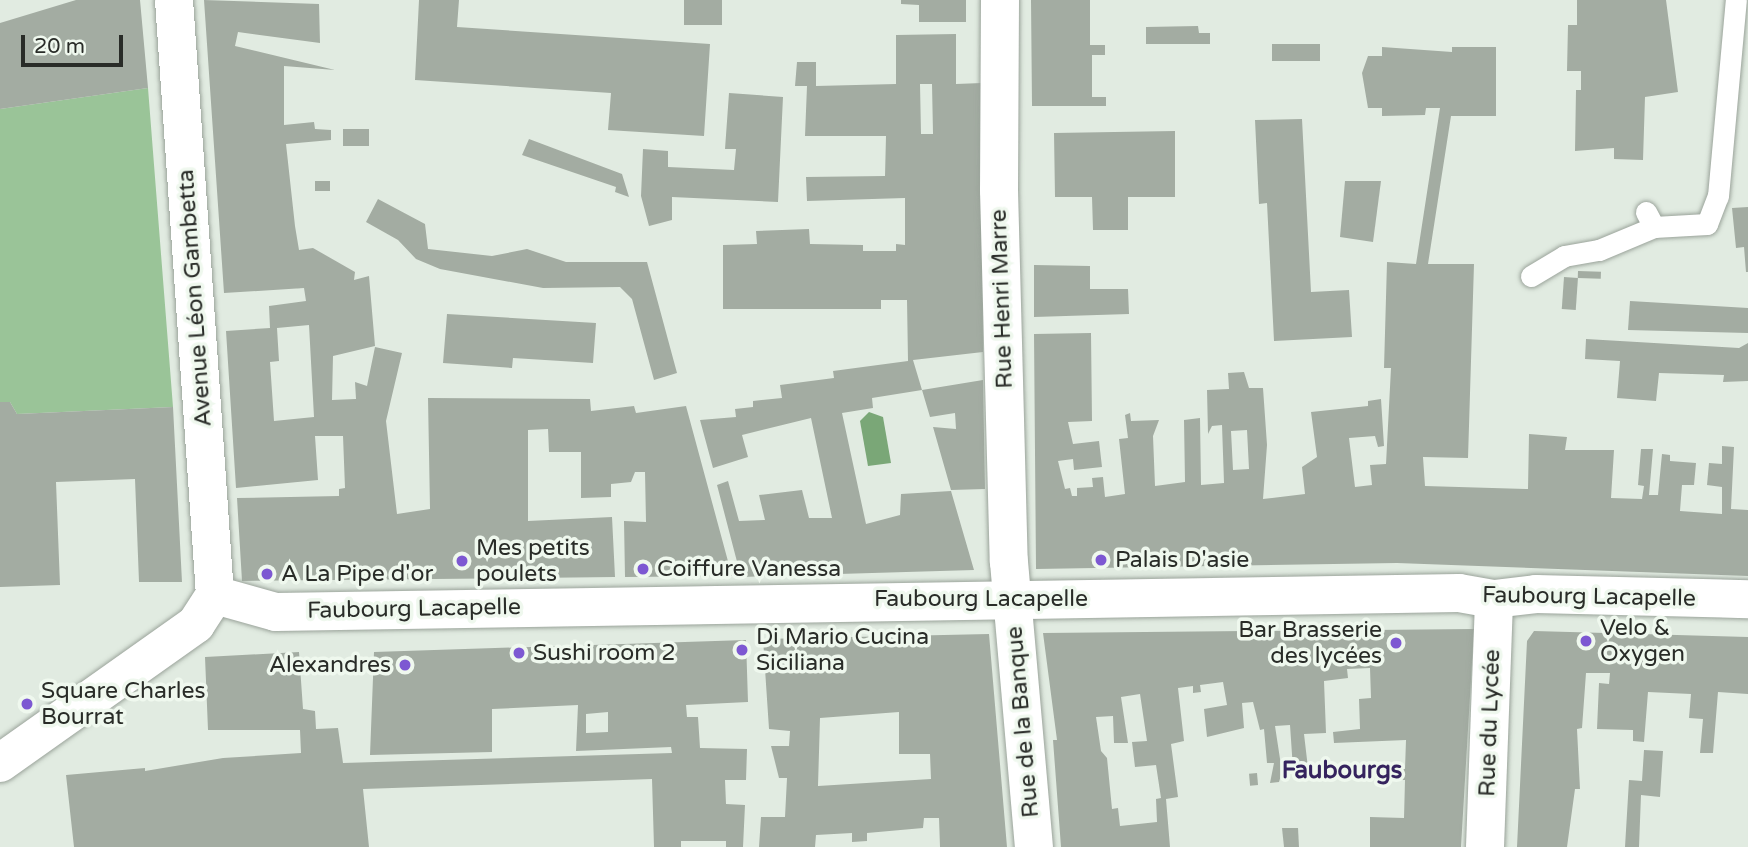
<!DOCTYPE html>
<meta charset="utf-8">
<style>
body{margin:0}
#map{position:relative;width:1748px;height:847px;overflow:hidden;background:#e1ebe1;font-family:"Varela Round",sans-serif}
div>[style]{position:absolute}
.green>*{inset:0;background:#9ac498}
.water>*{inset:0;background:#7aa777}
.building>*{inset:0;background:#a3aca2;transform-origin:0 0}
.roads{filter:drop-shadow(0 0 2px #9aa39a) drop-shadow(0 0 2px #9aa39a)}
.lane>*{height:21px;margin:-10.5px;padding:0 10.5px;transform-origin:10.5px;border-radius:10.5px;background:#fff}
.street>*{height:38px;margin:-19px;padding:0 19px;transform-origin:19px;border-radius:19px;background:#fff}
.secondary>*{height:38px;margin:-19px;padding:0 19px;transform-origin:19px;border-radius:19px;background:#fff}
.dots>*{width:19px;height:19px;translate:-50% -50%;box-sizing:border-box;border:4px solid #eff8ee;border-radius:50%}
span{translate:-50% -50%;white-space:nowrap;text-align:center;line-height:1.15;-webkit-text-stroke:7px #eff8ee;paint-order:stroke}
.street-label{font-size:23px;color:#292c28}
.poi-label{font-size:23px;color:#292c28}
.left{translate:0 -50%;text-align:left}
.right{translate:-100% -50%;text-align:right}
.neighbourhood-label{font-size:24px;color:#35235e;font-weight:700}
.scale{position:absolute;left:21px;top:35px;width:102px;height:32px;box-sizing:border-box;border:4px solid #292c28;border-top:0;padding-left:9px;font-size:21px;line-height:24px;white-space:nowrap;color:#292c28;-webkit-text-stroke:5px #eff8ee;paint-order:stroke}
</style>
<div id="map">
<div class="green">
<i style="clip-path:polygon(148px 88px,173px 407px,17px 414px,10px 402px,0 402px,0 109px)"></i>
</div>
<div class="water">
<i style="clip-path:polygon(869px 412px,883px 417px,891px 463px,868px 466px,860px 421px)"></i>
</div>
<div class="building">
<i style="clip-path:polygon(76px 0,140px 0,148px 88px,0 109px,0 23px)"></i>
<i style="clip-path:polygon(evenodd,204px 0,319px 4px,320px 43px,238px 32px,235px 46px,335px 70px,284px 66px,284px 125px,314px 122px,315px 129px,331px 130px,331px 140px,286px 144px,295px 226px,299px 250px,313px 248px,355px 272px,354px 280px,369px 276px,375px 346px,333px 356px,332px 400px,356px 399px,355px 382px,367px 386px,375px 347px,402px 353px,386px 421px,397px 514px,430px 509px,428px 398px,590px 399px,591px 411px,634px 406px,636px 413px,686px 406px,732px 576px,625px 577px,624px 521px,646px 522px,645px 472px,635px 472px,631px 482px,611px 484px,611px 497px,581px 498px,581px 452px,549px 452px,548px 429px,528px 430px,528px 521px,612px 517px,615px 577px,242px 581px,237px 498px,339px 496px,339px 489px,345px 488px,343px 436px,315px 436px,318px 480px,236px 488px,226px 331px,270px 328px,269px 306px,306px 301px,304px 288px,224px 293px,204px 0,309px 325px,314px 417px,274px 421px,270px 362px,279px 361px,277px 328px,309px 325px)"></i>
<i style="clip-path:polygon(419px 0,459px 0,457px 27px,710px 44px,704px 136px,608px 130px,611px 93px,415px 80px)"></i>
<i style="left:684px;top:0;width:38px;height:25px"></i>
<i style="clip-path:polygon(901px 0,966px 0,966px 22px,919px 22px,919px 5px,901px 4px)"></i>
<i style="clip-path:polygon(1031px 0,1090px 0,1090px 45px,1105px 45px,1105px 55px,1092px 55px,1092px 97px,1106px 97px,1106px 106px,1032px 106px)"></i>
<i style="clip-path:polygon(1577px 0,1666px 0,1678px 92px,1645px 97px,1643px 160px,1614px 159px,1614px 148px,1575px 151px,1576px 90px,1581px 90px,1581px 71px,1567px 71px,1568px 25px,1577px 25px)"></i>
<i style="clip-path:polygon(1198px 26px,1199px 33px,1210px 33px,1210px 44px,1146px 44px,1146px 27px)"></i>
<i style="clip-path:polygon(evenodd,956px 34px,956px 84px,982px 83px,983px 352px,913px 360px,922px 390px,872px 398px,873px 408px,842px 413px,866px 524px,900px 515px,901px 494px,951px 491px,974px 570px,741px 577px,717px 485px,728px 481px,739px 521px,765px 520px,759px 495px,802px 490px,809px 518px,832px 518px,811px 418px,742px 435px,748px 457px,713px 468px,700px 420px,736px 417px,735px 409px,753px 407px,753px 401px,782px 398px,780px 385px,834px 378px,833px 371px,908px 361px,907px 300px,881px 300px,881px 309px,723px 309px,723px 245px,757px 244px,756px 231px,809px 229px,810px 244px,863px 245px,863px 251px,896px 251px,896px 244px,905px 245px,905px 198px,807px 201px,806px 177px,885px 176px,886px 136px,805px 136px,807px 86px,795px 86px,797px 62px,816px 62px,816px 86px,896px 84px,896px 35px,956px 34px,920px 84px,932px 84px,933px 134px,921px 134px,920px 84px)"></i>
<i style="left:1272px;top:44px;width:48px;height:17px"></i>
<i style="clip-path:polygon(evenodd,1382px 47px,1452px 52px,1452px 47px,1496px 47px,1496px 116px,1451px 116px,1428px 264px,1474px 264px,1468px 458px,1423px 457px,1425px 486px,1528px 489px,1529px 434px,1567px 437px,1565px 450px,1614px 450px,1611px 498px,1642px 499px,1644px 486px,1638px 485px,1641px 449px,1653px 449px,1649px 495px,1658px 495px,1662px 454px,1670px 455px,1670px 461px,1696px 463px,1694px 485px,1682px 485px,1680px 511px,1722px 514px,1722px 487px,1707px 485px,1709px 463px,1722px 464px,1722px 446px,1734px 447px,1731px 509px,1748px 510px,1748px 576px,1397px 563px,1036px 569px,1034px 334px,1091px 333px,1092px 421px,1068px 422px,1073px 444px,1099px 441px,1102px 467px,1074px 470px,1073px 459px,1058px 461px,1065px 489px,1070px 488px,1072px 496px,1077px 496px,1077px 488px,1093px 487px,1092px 478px,1103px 477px,1105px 497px,1125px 494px,1119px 439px,1128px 438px,1125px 415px,1130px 413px,1131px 421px,1159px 420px,1153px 436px,1155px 486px,1185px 482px,1184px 420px,1200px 418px,1201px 485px,1224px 483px,1222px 425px,1212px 426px,1208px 434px,1207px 390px,1229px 389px,1228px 373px,1244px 372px,1249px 388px,1263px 388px,1267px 445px,1263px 499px,1305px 494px,1302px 467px,1317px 457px,1311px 412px,1368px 406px,1368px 401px,1381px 399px,1384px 446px,1378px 447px,1375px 436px,1349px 438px,1355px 487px,1372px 485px,1370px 465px,1386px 464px,1391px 368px,1384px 368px,1387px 262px,1416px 264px,1440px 108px,1426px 108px,1425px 115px,1382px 116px,1382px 108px,1368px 108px,1362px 73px,1368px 56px,1382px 56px,1382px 47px,1247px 430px,1249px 469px,1233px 470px,1231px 431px,1247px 430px)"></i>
<i style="clip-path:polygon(729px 93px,783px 97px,778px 202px,672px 197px,672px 220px,649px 226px,641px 196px,643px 149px,668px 151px,668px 167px,734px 170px,736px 149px,725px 149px)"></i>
<i style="clip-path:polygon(1302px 119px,1311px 292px,1349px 290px,1352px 337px,1274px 341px,1267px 203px,1259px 204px,1255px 120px)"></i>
<i style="left:343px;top:129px;width:26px;height:17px"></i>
<i style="clip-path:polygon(1175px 131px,1175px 197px,1128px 197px,1128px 230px,1093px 230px,1092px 197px,1055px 197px,1054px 133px)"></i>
<i style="clip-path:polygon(529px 139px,622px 174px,629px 197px,615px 192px,616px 187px,522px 155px)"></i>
<i style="left:330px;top:181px;width:10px;height:15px;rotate:90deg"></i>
<i style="clip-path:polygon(1345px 181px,1381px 181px,1373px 242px,1340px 237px)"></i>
<i style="clip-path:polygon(378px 199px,425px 224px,428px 249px,492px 256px,527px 249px,566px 262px,647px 262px,677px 373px,654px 380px,632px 299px,620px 287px,543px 288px,440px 269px,416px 259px,398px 240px,366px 222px)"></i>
<i style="clip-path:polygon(1748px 207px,1748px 272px,1746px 272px,1744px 247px,1736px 248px,1732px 208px)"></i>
<i style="clip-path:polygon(1034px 265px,1090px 266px,1090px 289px,1128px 289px,1129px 314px,1034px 317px)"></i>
<i style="left:1578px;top:271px;width:23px;height:7px;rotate:2deg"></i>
<i style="left:1564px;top:277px;width:14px;height:32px;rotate:4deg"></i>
<i style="clip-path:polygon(1630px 301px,1748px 308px,1748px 333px,1628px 330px)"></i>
<i style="clip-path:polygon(447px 314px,596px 323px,593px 363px,513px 358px,512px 368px,443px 363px)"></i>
<i style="clip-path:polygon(1586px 339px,1739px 348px,1748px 343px,1748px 381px,1723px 382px,1724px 375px,1659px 373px,1656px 401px,1617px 398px,1620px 361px,1585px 359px)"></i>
<i style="clip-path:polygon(983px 380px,985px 489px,951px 490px,933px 427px,956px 429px,955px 413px,930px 417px,922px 390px)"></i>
<i style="clip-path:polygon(0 402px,10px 402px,17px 414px,173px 407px,182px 582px,139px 582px,135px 479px,56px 482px,60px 585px,0 587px)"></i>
<i style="clip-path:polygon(evenodd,1474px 629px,1461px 847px,1370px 847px,1370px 817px,1404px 818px,1405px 780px,1395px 780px,1394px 769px,1405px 769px,1406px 740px,1334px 743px,1333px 732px,1360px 729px,1359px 699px,1371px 698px,1370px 668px,1347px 669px,1348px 678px,1324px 681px,1326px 733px,1304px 734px,1308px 768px,1293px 769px,1290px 725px,1275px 726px,1282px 772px,1279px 782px,1270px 783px,1274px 763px,1267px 763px,1264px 729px,1260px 730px,1253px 702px,1242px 703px,1244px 728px,1207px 737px,1204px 709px,1227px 705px,1223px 682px,1200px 685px,1201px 692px,1193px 693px,1193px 686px,1178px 688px,1184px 741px,1171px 744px,1178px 797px,1166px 799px,1170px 847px,1061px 847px,1053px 740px,1057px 740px,1043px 633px,1474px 629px,1140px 694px,1147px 741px,1132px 742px,1135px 767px,1156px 765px,1161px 798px,1156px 799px,1157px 822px,1120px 826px,1118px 808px,1112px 809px,1107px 758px,1101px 751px,1096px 717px,1113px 716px,1114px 743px,1128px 743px,1121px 697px,1140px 694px)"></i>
<i style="clip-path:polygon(1534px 631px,1748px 637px,1748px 694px,1718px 692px,1713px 753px,1700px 753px,1703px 719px,1689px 718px,1691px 694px,1648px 692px,1644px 742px,1633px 741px,1633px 730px,1597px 729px,1599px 683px,1609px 684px,1610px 673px,1586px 673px,1582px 728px,1577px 729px,1580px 789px,1575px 789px,1567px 847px,1517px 847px,1527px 641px)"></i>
<i style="clip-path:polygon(evenodd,989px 634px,1007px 847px,940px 847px,939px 818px,924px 818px,923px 828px,867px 833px,867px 841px,852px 842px,852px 833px,816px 835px,815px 847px,759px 847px,761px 817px,785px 817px,787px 778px,779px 778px,771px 746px,789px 746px,790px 731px,769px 729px,763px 639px,989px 634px,899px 712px,899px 754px,930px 754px,931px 779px,818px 786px,820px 718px,899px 712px)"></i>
<i style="clip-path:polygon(evenodd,746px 640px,748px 702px,686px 705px,687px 717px,698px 717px,700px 748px,747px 749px,746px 780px,725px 780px,726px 804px,745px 805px,743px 847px,726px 847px,726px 841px,681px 841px,681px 847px,654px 847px,652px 779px,363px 789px,369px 847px,74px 847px,66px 775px,145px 768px,145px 771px,223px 758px,301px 753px,300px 730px,208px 730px,205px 657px,299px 652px,303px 709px,315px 711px,316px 729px,338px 728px,343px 763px,672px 753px,671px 747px,576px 751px,578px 705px,492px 709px,492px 752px,370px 755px,374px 652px,746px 640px,608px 712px,608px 732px,586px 733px,586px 714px,608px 712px)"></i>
<i style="clip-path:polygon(1644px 750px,1663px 751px,1660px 797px,1641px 795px,1639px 847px,1625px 847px,1629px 780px,1642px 781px)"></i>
<i style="left:1257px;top:773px;width:12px;height:8px;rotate:85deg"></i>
<i style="clip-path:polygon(1282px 828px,1298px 828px,1299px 847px,1284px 847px)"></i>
</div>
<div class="roads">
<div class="lane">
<i style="left:1646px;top:212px;width:17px;rotate:62deg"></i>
<i style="left:1654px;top:227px;width:53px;rotate:-3.2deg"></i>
<i style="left:1707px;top:224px;width:30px;rotate:-69deg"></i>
<i style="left:1718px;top:196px;width:197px;rotate:-84.8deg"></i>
<i style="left:1531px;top:276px;width:39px;rotate:-31deg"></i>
<i style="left:1564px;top:256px;width:36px;rotate:-10deg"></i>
<i style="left:1599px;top:250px;width:60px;rotate:-22.7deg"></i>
</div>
<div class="street">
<i style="left:1000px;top:0;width:190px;rotate:90.3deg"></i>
<i style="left:999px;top:190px;width:372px;rotate:88.5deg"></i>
<i style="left:1009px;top:562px;width:286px;rotate:85deg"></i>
<i style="left:1485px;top:847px;width:248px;rotate:-87.9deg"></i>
</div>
<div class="secondary">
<i style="left:174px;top:0;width:596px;rotate:86.06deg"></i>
<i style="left:215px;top:595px;width:63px;rotate:15.6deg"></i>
<i style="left:276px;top:612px;width:1183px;rotate:-0.92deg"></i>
<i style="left:1459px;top:593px;width:36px;rotate:10deg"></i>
<i style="left:1494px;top:599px;width:42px;rotate:-6.8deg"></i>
<i style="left:1536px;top:594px;width:212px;rotate:1.4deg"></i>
<i style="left:0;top:763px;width:240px;rotate:-35.3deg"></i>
<i style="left:196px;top:624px;width:35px;rotate:-57deg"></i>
</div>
</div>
<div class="dots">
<i style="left:1101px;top:560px;background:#7d58d2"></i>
<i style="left:462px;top:561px;background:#7d58d2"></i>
<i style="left:643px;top:569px;background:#7d58d2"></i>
<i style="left:267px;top:574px;background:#7d58d2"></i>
<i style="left:1586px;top:641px;background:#7d58d2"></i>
<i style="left:1396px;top:643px;background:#7d58d2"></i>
<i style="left:742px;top:650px;background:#7d58d2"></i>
<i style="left:519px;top:653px;background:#7d58d2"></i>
<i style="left:405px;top:665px;background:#7d58d2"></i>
<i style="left:27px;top:704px;background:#7d58d2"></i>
</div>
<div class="street-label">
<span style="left:195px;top:298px;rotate:-94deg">Avenue Léon Gambetta</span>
<span style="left:1002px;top:299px;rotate:-92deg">Rue Henri Marre</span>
<span style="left:1589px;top:597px;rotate:1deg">Faubourg Lacapelle</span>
<span style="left:981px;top:599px">Faubourg Lacapelle</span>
<span style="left:414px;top:609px;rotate:-1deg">Faubourg Lacapelle</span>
<span style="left:1023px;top:722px;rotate:-95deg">Rue de la Banque</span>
<span style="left:1490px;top:723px;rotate:-88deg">Rue du Lycée</span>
</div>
<div class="poi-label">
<span class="left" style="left:476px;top:561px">Mes petits<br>poulets</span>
<span class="left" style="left:1115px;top:560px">Palais D'asie</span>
<span class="left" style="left:657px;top:569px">Coiffure Vanessa</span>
<span class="left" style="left:281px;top:574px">A La Pipe d'or</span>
<span class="left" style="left:1600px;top:641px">Velo &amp;<br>Oxygen</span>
<span class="right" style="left:1382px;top:643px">Bar Brasserie<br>des lycées</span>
<span class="left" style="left:756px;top:650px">Di Mario Cucina<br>Siciliana</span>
<span class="left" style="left:533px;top:653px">Sushi room 2</span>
<span class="right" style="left:391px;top:665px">Alexandres</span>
<span class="left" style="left:41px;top:704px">Square Charles<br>Bourrat</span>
</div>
<div class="neighbourhood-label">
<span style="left:1342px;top:771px">Faubourgs</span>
</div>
<div class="scale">20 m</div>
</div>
